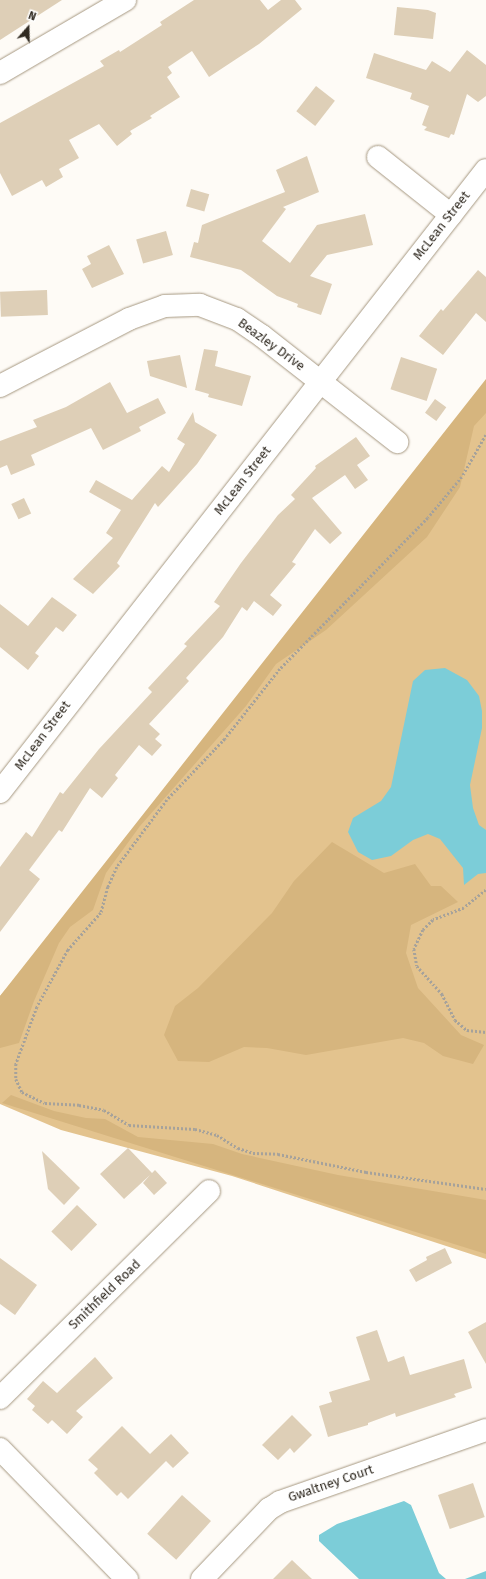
<!DOCTYPE html>
<style>
body{margin:0}
#map{position:relative;width:486px;height:1579px;overflow:hidden;background:#fefbf6;font-family:"Fira Sans",sans-serif}
div>[style]{position:absolute}
.green>*{inset:0;background:#e3c38e}
.forest>*{inset:0;background:#d6b57e}
.water>*{inset:0;background:#7ccdd8}
.building>*{inset:0;background:#decfb7;transform-origin:0 0}
.path>*{height:2.5px;margin-top:-1.25px;transform-origin:0;background:repeating-linear-gradient(90deg,#a6a29b 0 2px,transparent 0 4px)}
.roads{filter:drop-shadow(0 0 1px #a69881) drop-shadow(0 0 1px #a69881)}
.minor>*{height:22px;margin:-11px;padding:0 11px;transform-origin:11px;border-radius:11px;background:#fff}
span{translate:-50% -50%;white-space:nowrap;text-align:center;line-height:1.15;-webkit-text-stroke:3.5px #fff;paint-order:stroke}
.street-label{font-size:13px;color:#302a21}
.north{position:absolute;left:8px;top:8px;width:40px;height:40px;-webkit-text-stroke:3px #fff;paint-order:stroke;rotate:20deg;font-size:11px;font-weight:700;line-height:16px;text-align:center;color:#302a21}
.north::after{content:'';display:block;margin:auto;width:14px;height:18px;background:#302a21;clip-path:polygon(50% 0,100% 100%,50% 72%,0 100%)}
</style>
<div id="map">
<div class="green">
<i style="clip-path:polygon(486px 381px,486px 1259px,232px 1176px,61px 1130px,0 1104px,0 996px,66px 919px)"></i>
</div>
<div class="forest">
<i style="clip-path:polygon(486px 379px,486px 413px,474px 426px,460px 487px,427px 537px,326px 630px,276px 664px,246px 706px,140px 826px,106px 873px,93px 910px,70px 927px,59px 943px,34px 1001px,19px 1043px,0 1048px,0 996px)"></i>
<i style="clip-path:polygon(332px 842px,384px 873px,415px 864px,431px 886px,441px 886px,458px 902px,411px 925px,406px 953px,418px 988px,461px 1035px,484px 1045px,473px 1064px,443px 1056px,424px 1043px,403px 1038px,306px 1055px,267px 1048px,244px 1047px,209px 1062px,178px 1061px,164px 1035px,175px 1006px,198px 988px,272px 913px,294px 881px)"></i>
<i style="clip-path:polygon(11px 1095px,54px 1111px,86px 1118px,105px 1119px,138px 1137px,213px 1144px,242px 1154px,338px 1175px,486px 1200px,486px 1254px,2px 1103px)"></i>
</div>
<div class="water">
<i style="clip-path:polygon(445px 668px,467px 680px,479px 696px,482px 711px,482px 728px,470px 785px,473px 808px,479px 825px,486px 830px,486px 873px,478px 874px,464px 885px,463px 868px,440px 839px,428px 834px,413px 840px,391px 856px,372px 860px,358px 852px,348px 832px,353px 818px,381px 801px,391px 787px,413px 681px,425px 670px)"></i>
<i style="clip-path:polygon(404px 1501px,411px 1505px,439px 1573px,446px 1579px,359px 1579px,319px 1541px,319px 1535px,337px 1524px)"></i>
<i style="clip-path:polygon(486px 1571px,486px 1579px,465px 1579px)"></i>
</div>
<div class="building">
<i style="clip-path:polygon(0 0,62px 0,0 40px)"></i>
<i style="clip-path:polygon(194px 0,260px 0,268px 10px,281px 0,295px 0,302px 9px,259px 44px,209px 77px,192px 51px,168px 67px,172px 73px,167px 77px,180px 97px,150px 116px,152px 118px,130px 131px,132px 134px,117px 146px,99px 124px,69px 140px,79px 158px,59px 169px,63px 177px,46px 187px,42px 180px,12px 196px,0 173px,0 123px,104px 66px,100px 61px,119px 50px,120px 52px,162px 25px,160px 22px)"></i>
<i style="clip-path:polygon(397px 7px,428px 10px,436px 13px,433px 39px,394px 35px)"></i>
<i style="clip-path:polygon(467px 50px,486px 65px,486px 96px,478px 102px,467px 94px,454px 135px,451px 134px,449px 138px,424px 130px,427px 127px,422px 125px,429px 106px,410px 99px,412px 93px,366px 78px,374px 53px,426px 70px,432px 61px,450px 72px)"></i>
<i style="left:316px;top:86px;width:24px;height:32px;rotate:38deg"></i>
<i style="clip-path:polygon(307px 156px,319px 192px,283px 207px,286px 209px,262px 241px,290px 263px,317px 225px,365px 214px,373px 245px,327px 255px,310px 276px,332px 284px,321px 315px,297px 307px,298px 304px,277px 296px,241px 270px,190px 257px,194px 242px,198px 243px,202px 225px,285px 192px,276px 170px)"></i>
<i style="left:191px;top:189px;width:19px;height:18px;rotate:16deg"></i>
<i style="left:166px;top:231px;width:25px;height:31px;rotate:74deg"></i>
<i style="clip-path:polygon(109px 245px,124px 274px,92px 288px,82px 269px,91px 264px,87px 256px)"></i>
<i style="clip-path:polygon(478px 270px,486px 277px,486px 322px,476px 313px,443px 355px,419px 336px,441px 309px,443px 311px)"></i>
<i style="left:47px;top:290px;width:25px;height:47px;rotate:88deg"></i>
<i style="clip-path:polygon(204px 349px,218px 351px,215px 366px,251px 376px,242px 406px,208px 397px,209px 394px,195px 390px)"></i>
<i style="clip-path:polygon(180px 355px,187px 388px,150px 376px,147px 361px)"></i>
<i style="left:401px;top:357px;width:38px;height:34px;rotate:18deg"></i>
<i style="clip-path:polygon(110px 382px,127px 413px,158px 398px,166px 413px,139px 427px,141px 431px,103px 450px,91px 428px,31px 455px,35px 465px,11px 475px,7px 465px,0 468px,0 441px,37px 427px,33px 420px,66px 407px)"></i>
<i style="left:435px;top:399px;width:14px;height:17px;rotate:36deg"></i>
<i style="clip-path:polygon(193px 412px,195px 422px,217px 435px,197px 464px,158px 507px,155px 503px,117px 563px,120px 566px,93px 594px,73px 579px,113px 538px,106px 533px,121px 510px,89px 492px,96px 480px,132px 500px,162px 466px,169px 472px,185px 444px,177px 439px)"></i>
<i style="clip-path:polygon(356px 437px,370px 456px,357px 465px,368px 480px,355px 489px,345px 475px,312px 498px,342px 533px,330px 544px,315px 529px,292px 562px,296px 564px,270px 595px,282px 605px,273px 616px,254px 601px,247px 611px,242px 607px,223px 637px,186px 678px,189px 681px,149px 724px,160px 734px,155px 739px,162px 745px,152px 756px,139px 745px,115px 775px,118px 778px,102px 798px,90px 788px,62px 832px,59px 830px,29px 870px,40px 879px,0 932px,0 867px,26px 832px,32px 837px,60px 792px,63px 794px,99px 749px,152px 692px,148px 688px,187px 646px,184px 644px,220px 606px,214px 602px,241px 563px,278px 515px,295px 499px,291px 495px,316px 468px,315px 466px)"></i>
<i style="left:24px;top:498px;width:17px;height:14px;rotate:65deg"></i>
<i style="clip-path:polygon(52px 597px,77px 615px,63px 632px,56px 627px,35px 653px,39px 656px,28px 670px,0 647px,0 604px,28px 626px)"></i>
<i style="clip-path:polygon(128px 1148px,152px 1173px,155px 1170px,167px 1183px,154px 1195px,143px 1183px,150px 1175px,124px 1199px,100px 1174px)"></i>
<i style="clip-path:polygon(42px 1151px,80px 1188px,64px 1205px,48px 1189px)"></i>
<i style="left:77px;top:1205px;width:28px;height:37px;rotate:44deg"></i>
<i style="clip-path:polygon(445px 1248px,452px 1263px,416px 1282px,409px 1270px,427px 1260px,426px 1257px)"></i>
<i style="clip-path:polygon(0 1258px,37px 1285px,15px 1315px,0 1304px)"></i>
<i style="clip-path:polygon(486px 1322px,486px 1364px,468px 1332px)"></i>
<i style="clip-path:polygon(377px 1330px,388px 1362px,404px 1356px,410px 1375px,464px 1359px,472px 1388px,454px 1394px,456px 1397px,396px 1417px,395px 1413px,368px 1423px,368px 1425px,328px 1437px,319px 1406px,332px 1402px,329px 1392px,370px 1380px,356px 1337px)"></i>
<i style="clip-path:polygon(95px 1357px,113px 1378px,76px 1411px,83px 1417px,67px 1434px,52px 1420px,48px 1424px,32px 1410px,35px 1406px,27px 1399px,43px 1381px,57px 1393px)"></i>
<i style="clip-path:polygon(292px 1415px,312px 1435px,294px 1453px,290px 1448px,278px 1460px,262px 1445px)"></i>
<i style="clip-path:polygon(122px 1426px,150px 1454px,171px 1434px,189px 1453px,173px 1468px,166px 1461px,128px 1499px,121px 1492px,117px 1496px,94px 1473px,98px 1469px,88px 1460px)"></i>
<i style="left:473px;top:1483px;width:36px;height:37px;rotate:71deg"></i>
<i style="left:182px;top:1495px;width:39px;height:52px;rotate:42deg"></i>
<i style="clip-path:polygon(292px 1560px,312px 1579px,273px 1579px)"></i>
</div>
<div class="path">
<i style="left:486px;top:435px;width:48px;rotate:119.7deg"></i>
<i style="left:462px;top:477px;width:53px;rotate:129.7deg"></i>
<i style="left:428px;top:518px;width:211px;rotate:134.4deg"></i>
<i style="left:280px;top:669px;width:89px;rotate:128.2deg"></i>
<i style="left:225px;top:739px;width:84px;rotate:133.6deg"></i>
<i style="left:167px;top:800px;width:84px;rotate:126.7deg"></i>
<i style="left:117px;top:867px;width:22px;rotate:114deg"></i>
<i style="left:108px;top:887px;width:27px;rotate:105deg"></i>
<i style="left:101px;top:913px;width:50px;rotate:131.7deg"></i>
<i style="left:68px;top:950px;width:65px;rotate:118.5deg"></i>
<i style="left:37px;top:1007px;width:61px;rotate:110.2deg"></i>
<i style="left:16px;top:1064px;width:15px;rotate:90deg"></i>
<i style="left:16px;top:1079px;width:14px;rotate:65deg"></i>
<i style="left:22px;top:1092px;width:25px;rotate:26deg"></i>
<i style="left:45px;top:1103px;width:34px;rotate:3deg"></i>
<i style="left:79px;top:1105px;width:25px;rotate:11deg"></i>
<i style="left:104px;top:1110px;width:29px;rotate:31deg"></i>
<i style="left:129px;top:1125px;width:66px;rotate:3.5deg"></i>
<i style="left:195px;top:1129px;width:23px;rotate:15deg"></i>
<i style="left:217px;top:1135px;width:25px;rotate:32deg"></i>
<i style="left:238px;top:1148px;width:16px;rotate:18deg"></i>
<i style="left:253px;top:1153px;width:25px;rotate:2deg"></i>
<i style="left:278px;top:1154px;width:90px;rotate:11.6deg"></i>
<i style="left:366px;top:1172px;width:121px;rotate:8.1deg"></i>
<i style="left:486px;top:890px;width:28px;rotate:141deg"></i>
<i style="left:464px;top:908px;width:33px;rotate:159deg"></i>
<i style="left:433px;top:920px;width:14px;rotate:135deg"></i>
<i style="left:423px;top:930px;width:21px;rotate:115deg"></i>
<i style="left:414px;top:949px;width:17px;rotate:80deg"></i>
<i style="left:417px;top:966px;width:38px;rotate:48deg"></i>
<i style="left:442px;top:994px;width:29px;rotate:63deg"></i>
<i style="left:455px;top:1020px;width:16px;rotate:40deg"></i>
<i style="left:467px;top:1030px;width:19px;rotate:6deg"></i>
</div>
<div class="roads">
<div class="minor">
<i style="left:0;top:73px;width:145px;rotate:-30.3deg"></i>
<i style="left:378px;top:157px;width:93px;rotate:38.5deg"></i>
<i style="left:0;top:386px;width:145px;rotate:-27.4deg"></i>
<i style="left:129px;top:319px;width:38px;rotate:-20deg"></i>
<i style="left:165px;top:306px;width:35px;rotate:-2deg"></i>
<i style="left:200px;top:305px;width:40px;rotate:21deg"></i>
<i style="left:237px;top:319px;width:30px;rotate:34deg"></i>
<i style="left:262px;top:336px;width:172px;rotate:38.1deg"></i>
<i style="left:0;top:792px;width:789px;rotate:-52deg"></i>
<i style="left:0;top:1398px;width:294px;rotate:-44.7deg"></i>
<i style="left:0;top:1449px;width:182px;rotate:45.7deg"></i>
<i style="left:202px;top:1579px;width:97px;rotate:-46.3deg"></i>
<i style="left:269px;top:1509px;width:13px;rotate:-32deg"></i>
<i style="left:280px;top:1502px;width:218px;rotate:-19.3deg"></i>
</div>
</div>
<div class="street-label">
<span style="left:442px;top:226px;rotate:-52deg">McLean Street</span>
<span style="left:271px;top:345px;rotate:36deg">Beazley Drive</span>
<span style="left:243px;top:481px;rotate:-52deg">McLean Street</span>
<span style="left:43px;top:736px;rotate:-53deg">McLean Street</span>
<span style="left:105px;top:1295px;rotate:-44deg">Smithfield Road</span>
<span style="left:331px;top:1484px;rotate:-19deg">Gwaltney Court</span>
</div>
<div class="north">N</div>
</div>
